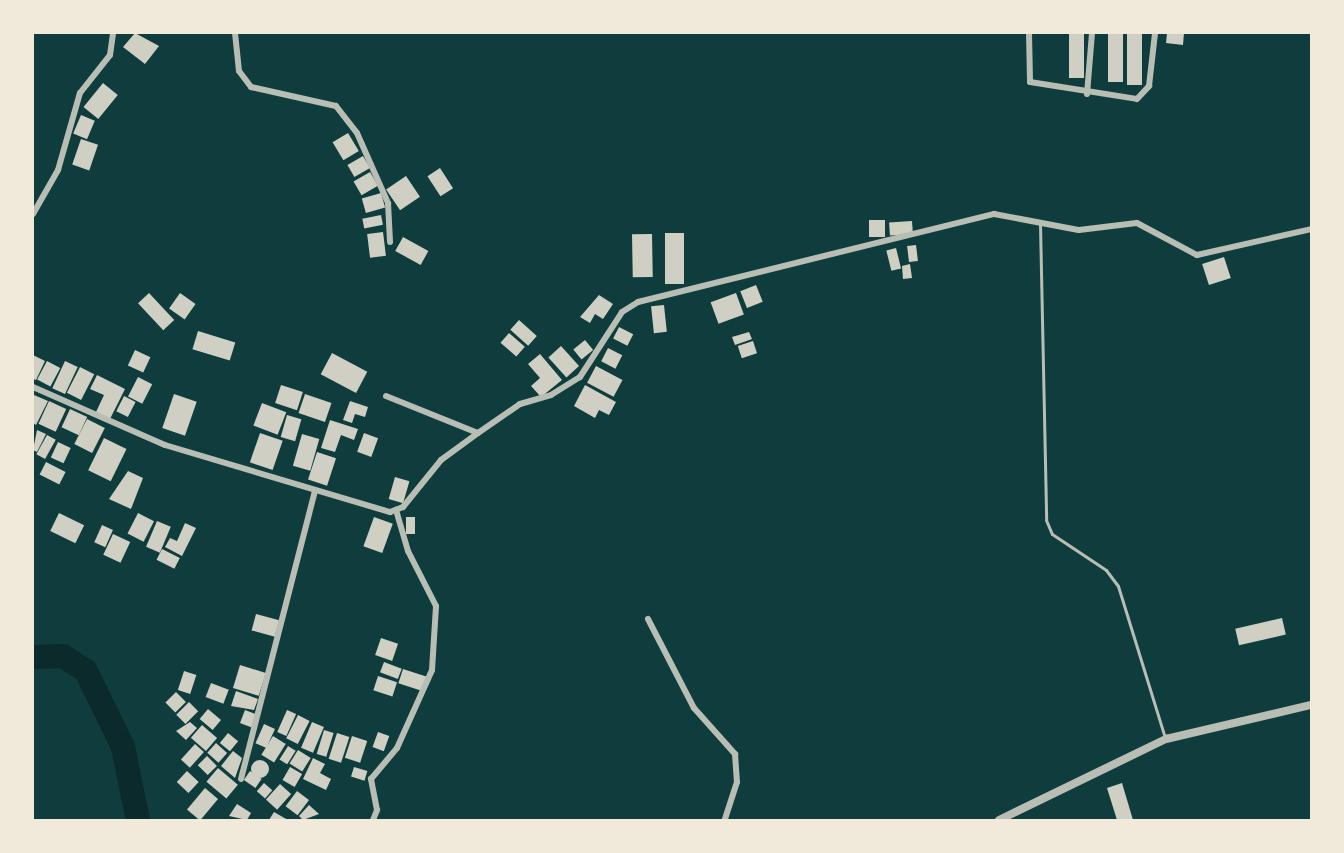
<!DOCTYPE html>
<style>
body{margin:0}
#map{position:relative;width:1344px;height:853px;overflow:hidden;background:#0f3d3e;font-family:"DM Sans",sans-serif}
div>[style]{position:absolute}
.river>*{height:24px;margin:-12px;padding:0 12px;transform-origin:12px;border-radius:12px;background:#0a2a2b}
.building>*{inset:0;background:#cfcfc3;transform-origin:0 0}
.round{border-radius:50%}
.service>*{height:3px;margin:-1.5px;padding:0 1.5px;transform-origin:1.5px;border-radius:1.5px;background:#b8beb3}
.minor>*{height:6px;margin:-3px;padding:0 3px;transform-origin:3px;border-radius:3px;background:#b8beb3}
.tertiary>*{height:8px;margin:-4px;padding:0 4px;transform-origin:4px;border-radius:4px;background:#b8beb3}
span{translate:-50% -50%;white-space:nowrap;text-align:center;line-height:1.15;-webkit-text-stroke:4.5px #f1e9da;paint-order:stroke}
.frame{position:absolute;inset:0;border:34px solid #f1e9da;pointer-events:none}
</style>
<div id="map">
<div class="river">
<i style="left:33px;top:657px;width:30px;rotate:-2deg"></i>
<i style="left:63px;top:656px;width:27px;rotate:33deg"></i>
<i style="left:86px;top:671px;width:85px;rotate:64deg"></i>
<i style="left:123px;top:747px;width:75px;rotate:78.4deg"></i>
</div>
<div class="building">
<i style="clip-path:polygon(135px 33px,159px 46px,145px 64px,123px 47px)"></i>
<i style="left:1069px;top:33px;width:15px;height:45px"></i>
<i style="left:1108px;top:33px;width:15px;height:49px"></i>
<i style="left:1127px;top:33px;width:15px;height:52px"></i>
<i style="clip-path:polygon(1167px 33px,1184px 33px,1183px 45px,1166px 43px)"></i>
<i style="left:103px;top:83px;width:19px;height:31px;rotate:39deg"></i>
<i style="left:81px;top:115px;width:15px;height:20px;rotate:23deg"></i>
<i style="left:348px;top:133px;width:21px;height:18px;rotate:59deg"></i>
<i style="left:81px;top:139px;width:18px;height:27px;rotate:19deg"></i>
<i style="left:363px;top:156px;width:14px;height:18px;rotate:60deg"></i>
<i style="left:440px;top:168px;width:24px;height:15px;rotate:57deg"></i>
<i style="left:370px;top:172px;width:16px;height:19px;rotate:60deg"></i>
<i style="left:406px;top:176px;width:25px;height:24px;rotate:56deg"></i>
<i style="left:381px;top:193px;width:15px;height:20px;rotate:74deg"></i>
<i style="left:381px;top:215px;width:10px;height:19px;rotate:79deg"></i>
<i style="left:869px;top:220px;width:16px;height:17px"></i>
<i style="left:912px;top:221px;width:13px;height:23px;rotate:86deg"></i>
<i style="left:383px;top:232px;width:24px;height:16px;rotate:83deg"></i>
<i style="left:665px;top:233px;width:19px;height:51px"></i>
<i style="left:652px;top:234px;width:43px;height:20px;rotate:89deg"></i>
<i style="left:403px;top:237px;width:29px;height:16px;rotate:29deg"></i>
<i style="left:916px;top:245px;width:16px;height:9px;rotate:83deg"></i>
<i style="left:896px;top:248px;width:21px;height:10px;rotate:76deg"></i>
<i style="left:1224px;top:257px;width:22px;height:23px;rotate:72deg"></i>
<i style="clip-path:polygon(910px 264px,912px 278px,903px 279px,902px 266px)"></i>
<i style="left:756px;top:285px;width:18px;height:17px;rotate:68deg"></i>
<i style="left:149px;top:293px;width:37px;height:15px;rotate:47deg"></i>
<i style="left:180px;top:293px;width:19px;height:19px;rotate:35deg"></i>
<i style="left:736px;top:293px;width:23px;height:27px;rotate:70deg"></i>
<i style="clip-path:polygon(599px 295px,613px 304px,603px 319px,595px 314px,590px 323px,580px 317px)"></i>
<i style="left:664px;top:305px;width:27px;height:13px;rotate:84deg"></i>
<i style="left:519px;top:320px;width:24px;height:13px;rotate:42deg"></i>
<i style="left:619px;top:327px;width:16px;height:13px;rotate:27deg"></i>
<i style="left:198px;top:331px;width:39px;height:19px;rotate:17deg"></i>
<i style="clip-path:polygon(749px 332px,752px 339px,735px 345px,732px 337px)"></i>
<i style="left:509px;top:333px;width:21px;height:13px;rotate:41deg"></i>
<i style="left:585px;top:340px;width:13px;height:15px;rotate:51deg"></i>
<i style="left:753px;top:341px;width:13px;height:16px;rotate:72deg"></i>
<i style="left:561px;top:346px;width:27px;height:17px;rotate:48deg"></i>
<i style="left:608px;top:348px;width:16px;height:15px;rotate:27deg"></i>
<i style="left:135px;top:350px;width:17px;height:17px;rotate:25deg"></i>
<i style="left:332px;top:353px;width:40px;height:24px;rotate:28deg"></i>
<i style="clip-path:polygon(540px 354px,562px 380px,541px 397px,531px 386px,540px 378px,528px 364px)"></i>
<i style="clip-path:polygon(33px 355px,45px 361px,36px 380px,33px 379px)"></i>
<i style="left:47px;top:361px;width:15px;height:21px;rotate:28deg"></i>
<i style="left:65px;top:361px;width:14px;height:30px;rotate:25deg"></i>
<i style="left:596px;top:366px;width:30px;height:19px;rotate:28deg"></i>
<i style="left:80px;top:367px;width:16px;height:29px;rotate:27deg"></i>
<i style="clip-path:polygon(97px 375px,125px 389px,110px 419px,96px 412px,104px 395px,90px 389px)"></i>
<i style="left:138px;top:377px;width:16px;height:22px;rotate:27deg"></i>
<i style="left:281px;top:385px;width:23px;height:19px;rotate:18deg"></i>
<i style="clip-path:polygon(585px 385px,616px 402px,609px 415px,599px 410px,595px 418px,574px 406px)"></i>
<i style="left:174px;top:394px;width:24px;height:36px;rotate:19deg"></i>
<i style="left:305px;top:394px;width:28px;height:20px;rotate:19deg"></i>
<i style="clip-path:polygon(34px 395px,48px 401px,36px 425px,33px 423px)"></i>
<i style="left:124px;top:396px;width:13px;height:17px;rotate:27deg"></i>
<i style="left:49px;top:401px;width:19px;height:25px;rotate:25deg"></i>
<i style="clip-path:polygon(350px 401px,368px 407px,365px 417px,355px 414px,352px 423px,343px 420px)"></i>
<i style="left:262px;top:403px;width:26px;height:24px;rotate:21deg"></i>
<i style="left:70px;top:409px;width:19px;height:20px;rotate:25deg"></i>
<i style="left:287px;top:415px;width:15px;height:23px;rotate:16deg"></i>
<i style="left:87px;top:419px;width:20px;height:28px;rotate:27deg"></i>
<i style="clip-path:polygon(330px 420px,358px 429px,354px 440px,341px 435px,335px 452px,321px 448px)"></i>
<i style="clip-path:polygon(37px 430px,46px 434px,37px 452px,33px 450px)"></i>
<i style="left:260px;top:433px;width:24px;height:31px;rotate:19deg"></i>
<i style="left:364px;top:433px;width:15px;height:20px;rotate:20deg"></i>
<i style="left:302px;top:434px;width:18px;height:33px;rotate:16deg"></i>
<i style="left:47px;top:435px;width:10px;height:22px;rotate:29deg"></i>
<i style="left:104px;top:438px;width:25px;height:36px;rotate:26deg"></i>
<i style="left:58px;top:442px;width:14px;height:17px;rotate:25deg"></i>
<i style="left:317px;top:452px;width:20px;height:29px;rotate:18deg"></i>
<i style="left:46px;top:462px;width:22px;height:14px;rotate:27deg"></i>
<i style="clip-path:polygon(128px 471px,143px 478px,131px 509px,109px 499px)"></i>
<i style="left:395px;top:477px;width:15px;height:23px;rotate:16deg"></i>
<i style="left:59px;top:513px;width:28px;height:20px;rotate:26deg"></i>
<i style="left:138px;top:513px;width:18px;height:23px;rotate:27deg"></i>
<i style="left:374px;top:517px;width:20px;height:31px;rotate:20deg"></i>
<i style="left:406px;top:517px;width:9px;height:17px"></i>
<i style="left:157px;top:521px;width:15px;height:28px;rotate:23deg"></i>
<i style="clip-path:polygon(185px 523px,196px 528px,182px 556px,165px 547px,170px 538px,177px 541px)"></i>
<i style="left:102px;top:525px;width:12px;height:19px;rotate:24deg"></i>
<i style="left:113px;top:534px;width:19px;height:23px;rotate:25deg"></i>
<i style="left:162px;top:549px;width:20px;height:12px;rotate:27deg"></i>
<i style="left:256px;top:614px;width:24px;height:17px;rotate:15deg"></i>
<i style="left:1282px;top:618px;width:17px;height:48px;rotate:77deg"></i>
<i style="left:381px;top:638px;width:18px;height:18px;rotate:19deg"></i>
<i style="left:384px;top:662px;width:19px;height:11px;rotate:21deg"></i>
<i style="left:240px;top:665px;width:27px;height:24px;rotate:17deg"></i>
<i style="left:403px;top:669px;width:26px;height:15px;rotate:18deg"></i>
<i style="left:184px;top:671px;width:13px;height:20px;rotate:18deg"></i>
<i style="left:378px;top:676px;width:20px;height:15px;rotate:18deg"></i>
<i style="left:211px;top:683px;width:19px;height:15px;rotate:21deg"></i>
<i style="clip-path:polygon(236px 691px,258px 699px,254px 710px,231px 706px)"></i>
<i style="left:176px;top:692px;width:14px;height:15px;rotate:45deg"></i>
<i style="left:189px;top:702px;width:13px;height:18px;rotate:45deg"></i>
<i style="left:208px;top:709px;width:17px;height:13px;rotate:40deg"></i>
<i style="left:245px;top:710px;width:14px;height:14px;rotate:21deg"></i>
<i style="left:287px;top:710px;width:10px;height:24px;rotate:24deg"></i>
<i style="left:298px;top:715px;width:13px;height:26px;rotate:27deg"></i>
<i style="clip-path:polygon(190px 722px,197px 728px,186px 740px,176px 731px)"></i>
<i style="left:312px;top:722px;width:13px;height:28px;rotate:23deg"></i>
<i style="left:264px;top:724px;width:12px;height:21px;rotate:24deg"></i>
<i style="left:202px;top:725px;width:20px;height:17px;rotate:41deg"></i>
<i style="left:324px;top:730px;width:10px;height:25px;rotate:17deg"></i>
<i style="left:378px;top:732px;width:12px;height:16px;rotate:20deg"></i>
<i style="left:228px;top:733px;width:13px;height:13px;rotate:39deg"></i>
<i style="left:337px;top:733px;width:13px;height:27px;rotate:18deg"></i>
<i style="left:273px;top:736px;width:15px;height:22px;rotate:32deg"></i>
<i style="left:352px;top:736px;width:16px;height:23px;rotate:18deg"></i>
<i style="left:216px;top:743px;width:15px;height:13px;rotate:42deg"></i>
<i style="left:195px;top:744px;width:12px;height:21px;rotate:42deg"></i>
<i style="left:288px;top:746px;width:9px;height:16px;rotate:32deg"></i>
<i style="left:298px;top:750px;width:15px;height:16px;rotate:32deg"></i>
<i style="clip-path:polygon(233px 751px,242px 758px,235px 778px,221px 766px)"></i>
<i style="left:207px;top:756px;width:14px;height:13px;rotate:45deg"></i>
<i style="clip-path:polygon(313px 758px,325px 764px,320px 773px,331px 779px,326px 790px,303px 779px)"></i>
<i class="round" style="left:251px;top:760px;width:18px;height:18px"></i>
<i style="left:290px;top:767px;width:14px;height:15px;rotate:30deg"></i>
<i style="left:354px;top:767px;width:14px;height:10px;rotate:17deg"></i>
<i style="left:218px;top:768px;width:26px;height:18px;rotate:40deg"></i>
<i style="left:187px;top:771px;width:16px;height:15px;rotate:43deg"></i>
<i style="left:250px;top:771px;width:14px;height:11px;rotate:34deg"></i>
<i style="left:264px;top:783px;width:11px;height:11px;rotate:41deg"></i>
<i style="clip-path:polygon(1122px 783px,1133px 820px,1117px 820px,1107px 788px)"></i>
<i style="left:280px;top:784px;width:15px;height:21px;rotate:42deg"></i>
<i style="left:205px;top:788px;width:17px;height:28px;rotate:40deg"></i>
<i style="left:297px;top:791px;width:15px;height:19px;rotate:37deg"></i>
<i style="clip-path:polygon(237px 804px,251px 813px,247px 820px,229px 816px)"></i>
<i style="clip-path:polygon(309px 805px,319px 814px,303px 820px,299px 816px)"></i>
<i style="clip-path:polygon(274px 812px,288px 820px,269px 820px)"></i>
</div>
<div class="service">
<i style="left:1040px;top:224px;width:296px;rotate:88.8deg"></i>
<i style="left:1046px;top:520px;width:15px;rotate:67deg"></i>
<i style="left:1052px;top:534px;width:65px;rotate:33.7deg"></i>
<i style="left:1106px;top:570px;width:20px;rotate:53deg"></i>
<i style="left:1118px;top:586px;width:159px;rotate:72.8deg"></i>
</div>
<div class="minor">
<i style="left:235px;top:33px;width:38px;rotate:84deg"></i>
<i style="left:239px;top:71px;width:20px;rotate:53deg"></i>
<i style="left:251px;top:87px;width:87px;rotate:12.6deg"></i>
<i style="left:336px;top:106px;width:34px;rotate:52deg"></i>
<i style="left:357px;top:133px;width:77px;rotate:66.1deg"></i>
<i style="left:388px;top:203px;width:39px;rotate:87deg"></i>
<i style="left:1029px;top:33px;width:49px;rotate:88.8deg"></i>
<i style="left:1030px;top:82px;width:108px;rotate:9deg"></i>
<i style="left:1137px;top:99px;width:18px;rotate:-47deg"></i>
<i style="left:1149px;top:86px;width:53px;rotate:-83.5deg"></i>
<i style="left:1087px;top:94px;width:61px;rotate:-85.3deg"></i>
<i style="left:33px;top:214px;width:51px;rotate:-60.4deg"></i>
<i style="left:58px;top:170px;width:80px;rotate:-74.1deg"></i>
<i style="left:80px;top:93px;width:48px;rotate:-51.7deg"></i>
<i style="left:110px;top:55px;width:22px;rotate:-82deg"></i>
<i style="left:33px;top:387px;width:144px;rotate:23.7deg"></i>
<i style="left:165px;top:445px;width:235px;rotate:16.6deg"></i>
<i style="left:390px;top:512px;width:14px;rotate:-21deg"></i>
<i style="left:403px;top:507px;width:60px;rotate:-51deg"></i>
<i style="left:441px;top:460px;width:46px;rotate:-36.1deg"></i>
<i style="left:478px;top:433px;width:51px;rotate:-34.6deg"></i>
<i style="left:520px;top:404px;width:32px;rotate:-16deg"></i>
<i style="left:551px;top:395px;width:34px;rotate:-32deg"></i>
<i style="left:580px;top:377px;width:77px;rotate:-57.1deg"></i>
<i style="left:622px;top:312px;width:19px;rotate:-32deg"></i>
<i style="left:638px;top:302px;width:367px;rotate:-13.9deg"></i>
<i style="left:994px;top:214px;width:86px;rotate:10.7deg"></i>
<i style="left:1079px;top:230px;width:58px;rotate:-6.9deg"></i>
<i style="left:1137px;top:223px;width:68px;rotate:28.1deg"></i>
<i style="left:1197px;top:255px;width:117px;rotate:-12.8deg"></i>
<i style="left:386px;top:396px;width:99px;rotate:21.9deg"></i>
<i style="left:648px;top:619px;width:100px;rotate:62.7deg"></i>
<i style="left:694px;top:708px;width:62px;rotate:48.3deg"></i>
<i style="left:735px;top:754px;width:28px;rotate:86deg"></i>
<i style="left:737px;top:782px;width:40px;rotate:108deg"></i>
<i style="left:241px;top:779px;width:298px;rotate:-75.6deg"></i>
<i style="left:373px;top:820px;width:11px;rotate:-68deg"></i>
<i style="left:377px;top:810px;width:32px;rotate:-101deg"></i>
<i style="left:371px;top:779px;width:40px;rotate:-50deg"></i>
<i style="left:397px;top:748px;width:85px;rotate:-65.8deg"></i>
<i style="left:432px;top:670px;width:64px;rotate:-86.4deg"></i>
<i style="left:436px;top:606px;width:62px;rotate:-117deg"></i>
<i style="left:408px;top:551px;width:43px;rotate:-106.3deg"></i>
</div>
<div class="tertiary">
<i style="left:999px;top:820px;width:186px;rotate:-25.9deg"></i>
<i style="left:1166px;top:739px;width:149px;rotate:-13.2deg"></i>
</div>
<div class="frame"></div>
</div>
